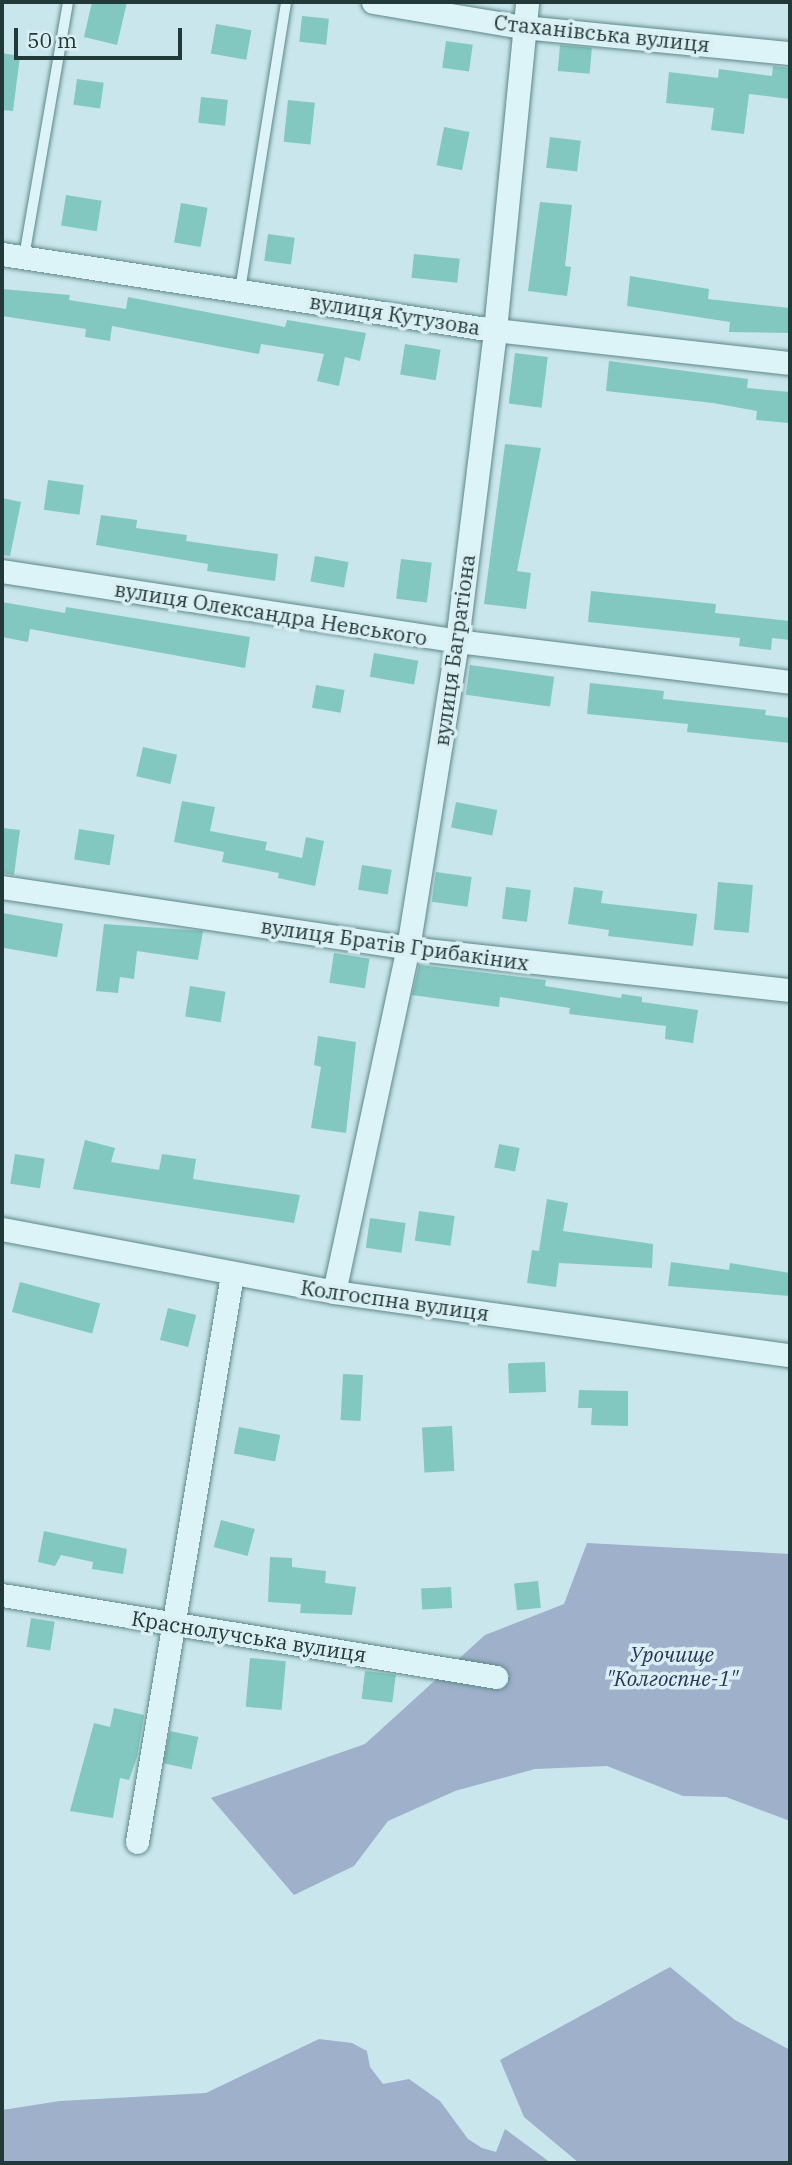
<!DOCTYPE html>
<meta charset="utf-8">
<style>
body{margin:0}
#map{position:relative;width:792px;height:2165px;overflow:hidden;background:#c9e6ec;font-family:"IBM Plex Serif",serif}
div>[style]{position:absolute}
.green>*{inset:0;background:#9eb0ca}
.building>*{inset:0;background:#82c8c0;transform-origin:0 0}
.roads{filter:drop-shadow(0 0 2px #5f8888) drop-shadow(0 0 2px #5f8888)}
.service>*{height:10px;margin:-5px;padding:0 5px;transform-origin:5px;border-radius:5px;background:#dcf3f7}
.minor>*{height:23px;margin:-11.5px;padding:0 11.5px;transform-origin:11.5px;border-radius:11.5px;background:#dcf3f7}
span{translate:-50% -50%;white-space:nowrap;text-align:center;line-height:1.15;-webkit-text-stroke:7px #d9eff4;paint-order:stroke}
.street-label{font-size:21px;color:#213938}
.park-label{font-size:21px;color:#293554;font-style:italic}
.frame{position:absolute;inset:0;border:4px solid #213938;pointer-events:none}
.scale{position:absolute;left:14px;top:28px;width:168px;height:32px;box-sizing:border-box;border:4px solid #213938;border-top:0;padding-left:9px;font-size:21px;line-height:24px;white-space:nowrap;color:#213938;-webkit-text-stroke:5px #d9eff4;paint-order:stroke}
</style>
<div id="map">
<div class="green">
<i style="clip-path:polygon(587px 1543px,790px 1554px,790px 1821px,726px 1797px,683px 1796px,607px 1766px,535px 1769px,455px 1791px,388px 1821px,354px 1866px,294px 1895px,211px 1798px,365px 1744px,485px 1635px,564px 1604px)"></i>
<i style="clip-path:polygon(670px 1967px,735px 2020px,790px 2050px,790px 2163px,579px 2163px,524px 2117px,500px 2060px)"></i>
<i style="clip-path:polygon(319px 2039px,352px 2043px,367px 2051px,370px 2067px,383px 2084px,409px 2079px,440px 2101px,468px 2139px,482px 2148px,496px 2152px,505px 2129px,551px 2163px,2px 2163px,2px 2110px,60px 2101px,206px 2093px)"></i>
</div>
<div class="building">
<i style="clip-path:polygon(92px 2px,127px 2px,117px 45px,84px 37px)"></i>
<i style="left:302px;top:16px;width:27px;height:26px;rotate:6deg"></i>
<i style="left:216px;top:24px;width:36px;height:30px;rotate:10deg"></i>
<i style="left:446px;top:41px;width:27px;height:27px;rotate:8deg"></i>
<i style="left:560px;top:45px;width:32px;height:26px;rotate:5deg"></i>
<i style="clip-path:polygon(2px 53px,20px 56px,13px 111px,2px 110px)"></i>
<i style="clip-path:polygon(773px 66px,790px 68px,790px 99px,749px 94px,744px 134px,711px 130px,714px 108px,666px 103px,669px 72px,718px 78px,719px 69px,772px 76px)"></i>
<i style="left:77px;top:79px;width:27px;height:26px;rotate:8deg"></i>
<i style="left:201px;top:97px;width:27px;height:26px;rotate:6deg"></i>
<i style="left:288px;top:100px;width:27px;height:42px;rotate:6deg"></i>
<i style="left:444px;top:127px;width:26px;height:39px;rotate:11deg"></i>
<i style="left:550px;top:137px;width:31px;height:31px;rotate:7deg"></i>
<i style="left:66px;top:195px;width:36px;height:31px;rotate:9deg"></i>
<i style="clip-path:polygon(540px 202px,572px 205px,565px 266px,571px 267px,567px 296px,528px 291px)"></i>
<i style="left:181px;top:203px;width:27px;height:40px;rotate:10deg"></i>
<i style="left:268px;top:234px;width:27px;height:27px;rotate:8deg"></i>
<i style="left:414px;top:254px;width:46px;height:24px;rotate:6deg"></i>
<i style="clip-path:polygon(630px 276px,709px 289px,708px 299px,790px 308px,790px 333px,729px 332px,730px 322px,627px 306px)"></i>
<i style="clip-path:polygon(2px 289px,70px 295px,69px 300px,126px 309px,128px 297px,285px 327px,287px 320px,366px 333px,360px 361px,345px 357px,339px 386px,317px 381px,324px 354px,261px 344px,259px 354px,112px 326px,110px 341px,85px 337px,86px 329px,2px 316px)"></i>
<i style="left:405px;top:344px;width:36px;height:31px;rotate:9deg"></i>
<i style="left:515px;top:353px;width:33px;height:51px;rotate:7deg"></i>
<i style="clip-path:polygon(609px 361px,748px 379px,747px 388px,790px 392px,788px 423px,756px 420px,757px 411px,713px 403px,606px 391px)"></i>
<i style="clip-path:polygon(505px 444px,541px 448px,517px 571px,531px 573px,526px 609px,484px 604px)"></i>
<i style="left:48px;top:480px;width:36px;height:30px;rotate:8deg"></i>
<i style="clip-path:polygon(2px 498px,21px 502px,10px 556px,2px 555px)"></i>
<i style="clip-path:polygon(101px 515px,137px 520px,136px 528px,187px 535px,186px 541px,278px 554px,275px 581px,207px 571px,208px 564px,96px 545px)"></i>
<i style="left:315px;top:556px;width:34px;height:26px;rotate:10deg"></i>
<i style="left:401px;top:559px;width:31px;height:40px;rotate:7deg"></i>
<i style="clip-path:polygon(591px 591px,716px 604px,715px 613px,790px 621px,790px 640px,772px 638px,771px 650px,739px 646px,740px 638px,588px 622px)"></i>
<i style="clip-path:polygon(2px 602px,65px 613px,66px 607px,250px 637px,245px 668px,30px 629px,28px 642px,2px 637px)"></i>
<i style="left:374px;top:653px;width:45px;height:24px;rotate:10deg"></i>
<i style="left:470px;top:665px;width:85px;height:30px;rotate:8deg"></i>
<i style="clip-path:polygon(590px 683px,664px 691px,663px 699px,766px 710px,765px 715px,790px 718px,790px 743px,687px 732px,688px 724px,587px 714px)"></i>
<i style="left:316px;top:685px;width:29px;height:23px;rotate:10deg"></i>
<i style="left:143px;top:747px;width:35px;height:30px;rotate:13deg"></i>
<i style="clip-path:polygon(182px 801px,215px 807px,210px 831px,267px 842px,265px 850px,302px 858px,306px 837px,324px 841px,315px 886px,278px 878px,279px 873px,222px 862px,224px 852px,174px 842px)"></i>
<i style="left:456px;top:802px;width:42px;height:26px;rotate:11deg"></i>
<i style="clip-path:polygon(2px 828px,20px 830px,14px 875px,2px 873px)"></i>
<i style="left:79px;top:829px;width:36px;height:31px;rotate:9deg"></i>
<i style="left:362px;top:865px;width:30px;height:25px;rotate:9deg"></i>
<i style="left:436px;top:872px;width:36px;height:30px;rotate:8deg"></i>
<i style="left:718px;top:882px;width:35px;height:48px;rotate:5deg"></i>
<i style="left:506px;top:887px;width:25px;height:32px;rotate:7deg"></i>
<i style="clip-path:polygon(574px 887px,603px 891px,601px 903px,697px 914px,693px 946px,608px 936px,609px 930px,568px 924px)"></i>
<i style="left:2px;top:913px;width:62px;height:34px;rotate:10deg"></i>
<i style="clip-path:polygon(104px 924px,203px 931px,198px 960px,137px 951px,134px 979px,120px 977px,118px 993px,96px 991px)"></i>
<i style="left:334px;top:953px;width:36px;height:30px;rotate:9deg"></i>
<i style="clip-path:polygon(419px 965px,546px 980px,545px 986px,621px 998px,622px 994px,642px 997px,642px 1002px,698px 1010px,693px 1043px,665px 1039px,666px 1026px,569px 1014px,570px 1008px,500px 997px,499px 1007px,412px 995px)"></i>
<i style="left:190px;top:986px;width:36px;height:31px;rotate:9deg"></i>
<i style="clip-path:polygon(318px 1036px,356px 1042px,346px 1133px,311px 1128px,321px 1067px,314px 1065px)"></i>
<i style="clip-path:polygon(85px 1140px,115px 1148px,111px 1162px,159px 1170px,162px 1154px,196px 1159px,193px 1179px,300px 1195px,294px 1223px,73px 1189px)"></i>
<i style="left:499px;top:1144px;width:21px;height:24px;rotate:11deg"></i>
<i style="left:15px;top:1154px;width:30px;height:30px;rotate:9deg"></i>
<i style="clip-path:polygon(547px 1199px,568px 1203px,563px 1231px,653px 1244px,652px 1268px,559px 1263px,556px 1287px,527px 1283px,532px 1250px,539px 1251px)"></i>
<i style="left:419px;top:1211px;width:36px;height:30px;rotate:8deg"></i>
<i style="left:370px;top:1218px;width:36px;height:30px;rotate:8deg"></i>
<i style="clip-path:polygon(671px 1262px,729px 1270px,730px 1263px,790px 1273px,790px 1296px,668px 1286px)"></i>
<i style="left:20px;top:1282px;width:83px;height:31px;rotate:15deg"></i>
<i style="left:168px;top:1308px;width:29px;height:33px;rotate:14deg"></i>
<i style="left:545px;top:1362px;width:30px;height:37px;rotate:88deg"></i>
<i style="left:343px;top:1374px;width:20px;height:46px;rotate:3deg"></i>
<i style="clip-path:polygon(579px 1390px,628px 1391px,628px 1426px,591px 1425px,592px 1408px,578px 1408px)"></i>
<i style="left:452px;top:1426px;width:45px;height:30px;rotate:87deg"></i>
<i style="left:239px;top:1427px;width:42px;height:27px;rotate:11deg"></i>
<i style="left:221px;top:1520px;width:35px;height:28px;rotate:15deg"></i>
<i style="clip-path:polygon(44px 1531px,127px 1549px,123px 1574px,92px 1569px,93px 1562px,61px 1555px,55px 1566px,38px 1562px)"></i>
<i style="clip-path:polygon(270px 1557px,292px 1558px,292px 1567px,326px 1571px,325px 1583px,356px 1587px,352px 1615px,300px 1613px,301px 1604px,268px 1602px)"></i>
<i style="left:538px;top:1581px;width:27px;height:24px;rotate:84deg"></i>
<i style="left:451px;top:1587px;width:21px;height:30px;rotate:87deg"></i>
<i style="left:31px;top:1618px;width:24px;height:29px;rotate:9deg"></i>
<i style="left:250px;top:1658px;width:36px;height:49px;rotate:5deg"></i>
<i style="left:365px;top:1671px;width:31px;height:28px;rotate:7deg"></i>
<i style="clip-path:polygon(114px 1708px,144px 1715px,137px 1757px,129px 1780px,120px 1778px,113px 1818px,70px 1811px,94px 1723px,110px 1727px)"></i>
<i style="left:170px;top:1731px;width:29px;height:33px;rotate:12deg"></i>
</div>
<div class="roads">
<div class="service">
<i style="left:24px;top:257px;width:259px;rotate:-80.2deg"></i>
<i style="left:240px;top:290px;width:292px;rotate:-80.9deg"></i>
</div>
<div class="minor">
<i style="left:373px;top:2px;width:152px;rotate:9.5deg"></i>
<i style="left:523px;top:27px;width:268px;rotate:5.6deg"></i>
<i style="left:2px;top:254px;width:499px;rotate:8.8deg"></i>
<i style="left:495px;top:330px;width:297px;rotate:6.4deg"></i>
<i style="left:2px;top:571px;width:460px;rotate:8.7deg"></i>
<i style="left:457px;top:641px;width:336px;rotate:7deg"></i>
<i style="left:2px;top:887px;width:411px;rotate:8.5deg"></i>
<i style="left:408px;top:948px;width:384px;rotate:6.3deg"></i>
<i style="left:2px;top:1229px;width:338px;rotate:10.7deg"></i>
<i style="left:334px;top:1292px;width:460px;rotate:7.9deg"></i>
<i style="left:334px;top:1292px;width:352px;rotate:-77.9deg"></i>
<i style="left:408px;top:948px;width:311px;rotate:-80.9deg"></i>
<i style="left:457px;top:641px;width:313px;rotate:-83deg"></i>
<i style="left:495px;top:330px;width:330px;rotate:-84.4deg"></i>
<i style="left:2px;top:1595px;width:501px;rotate:9.42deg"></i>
<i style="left:137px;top:1842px;width:576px;rotate:-80.5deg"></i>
</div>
</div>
<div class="street-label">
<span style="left:602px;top:33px;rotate:6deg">Стаханівська вулиця</span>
<span style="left:395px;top:314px;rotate:9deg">вулиця Кутузова</span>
<span style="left:271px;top:613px;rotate:9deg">вулиця Олександра Невського</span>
<span style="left:454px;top:650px;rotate:-82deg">вулиця Багратіона</span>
<span style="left:395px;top:944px;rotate:8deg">вулиця Братів Грибакіних</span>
<span style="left:395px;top:1300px;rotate:8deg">Колгоспна вулиця</span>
<span style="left:249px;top:1636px;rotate:9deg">Краснолучська вулиця</span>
</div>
<div class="park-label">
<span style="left:672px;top:1666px">Урочище<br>"Колгоспне-1"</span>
</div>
<div class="frame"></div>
<div class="scale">50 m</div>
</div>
